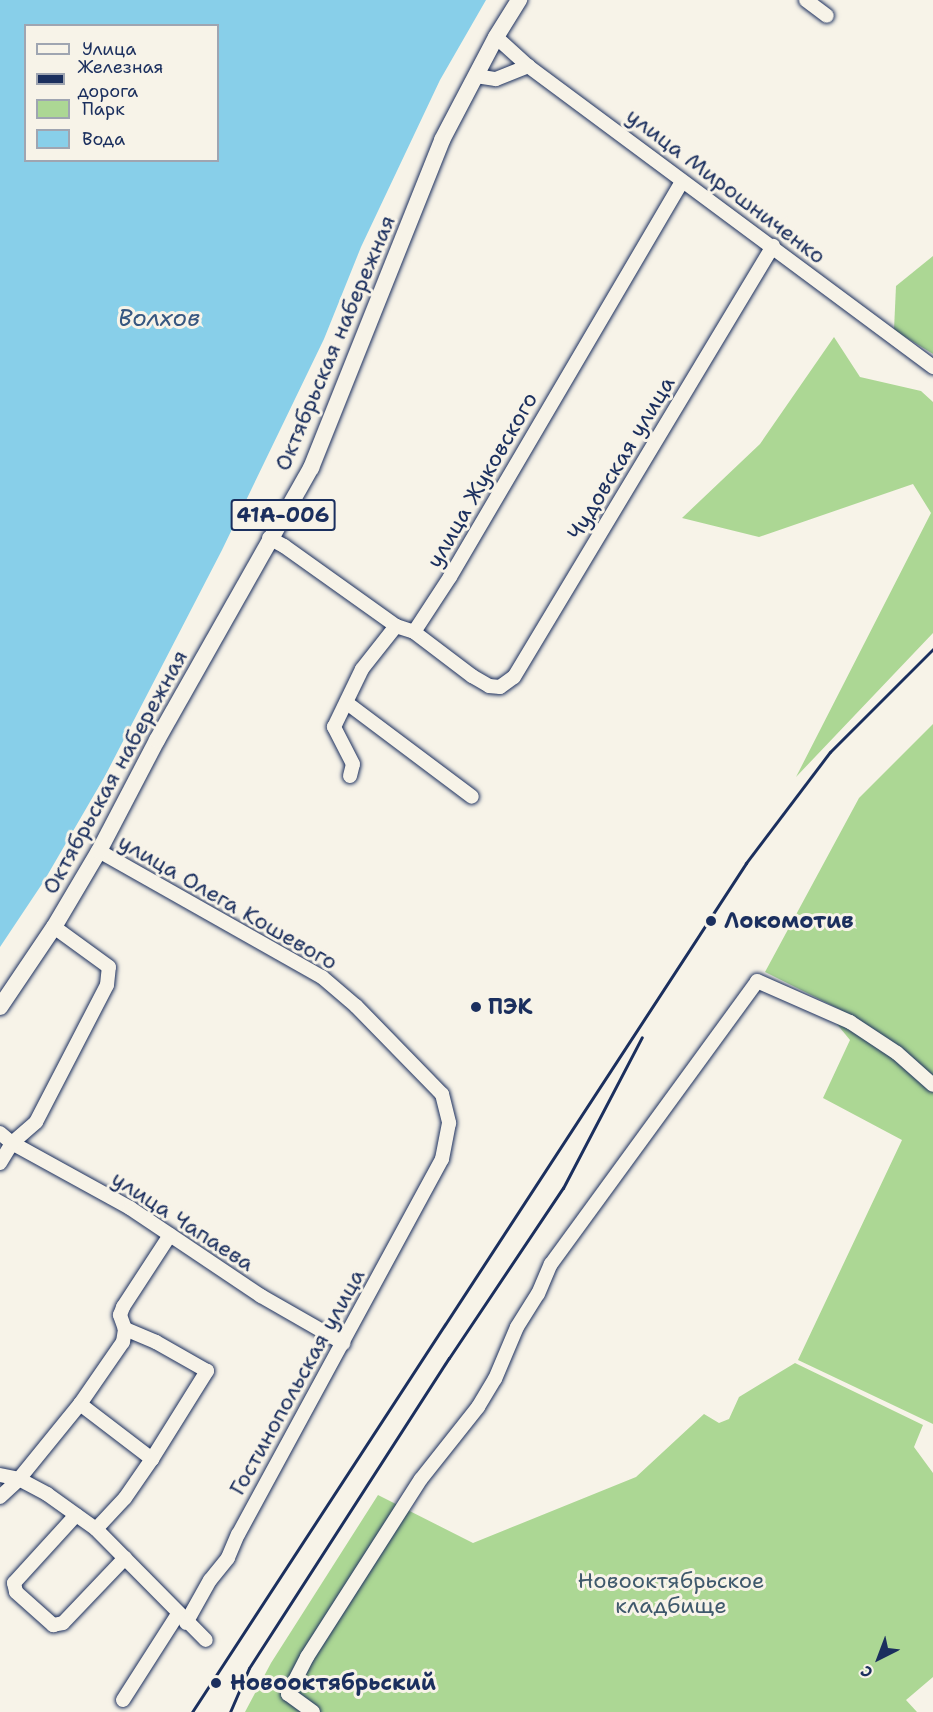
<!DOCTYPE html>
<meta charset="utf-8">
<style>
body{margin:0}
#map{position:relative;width:933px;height:1712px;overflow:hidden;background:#f7f3e8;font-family:"Shantell Sans",sans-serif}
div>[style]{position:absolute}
.green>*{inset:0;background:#acd794}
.water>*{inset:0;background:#88cfe9}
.roads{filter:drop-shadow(0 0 2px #1b2f5e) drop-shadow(0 0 2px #1b2f5e)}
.minor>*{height:14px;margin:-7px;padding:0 7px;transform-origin:7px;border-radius:7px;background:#f7f3e8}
.major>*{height:16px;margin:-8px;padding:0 8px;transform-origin:8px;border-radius:8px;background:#f7f3e8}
.rail>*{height:3px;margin:-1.5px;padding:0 1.5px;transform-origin:1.5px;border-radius:1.5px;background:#1b2f5e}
.dots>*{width:16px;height:16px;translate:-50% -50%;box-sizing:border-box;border:3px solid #f7f3e8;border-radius:50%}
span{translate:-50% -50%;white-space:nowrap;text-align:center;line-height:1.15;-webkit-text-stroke:6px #f7f3e8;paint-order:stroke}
.shield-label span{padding:2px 4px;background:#f7f3e8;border:2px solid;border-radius:4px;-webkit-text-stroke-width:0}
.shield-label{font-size:21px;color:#1b2f5e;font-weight:700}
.street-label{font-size:22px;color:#1b2f5e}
.poi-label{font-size:22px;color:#1b2f5e;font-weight:700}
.left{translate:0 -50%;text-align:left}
.park-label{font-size:22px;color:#3f596c}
.water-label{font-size:24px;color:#365781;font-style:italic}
.legend{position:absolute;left:24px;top:24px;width:195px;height:138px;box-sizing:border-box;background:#f7f3e8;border:2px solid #9fa5b1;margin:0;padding:8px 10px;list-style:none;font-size:18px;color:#1b2f5e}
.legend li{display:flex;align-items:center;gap:12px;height:30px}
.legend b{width:30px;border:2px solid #9fa5b1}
.north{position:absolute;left:849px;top:1628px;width:60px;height:60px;-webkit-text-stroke:4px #f7f3e8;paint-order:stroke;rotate:222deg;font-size:16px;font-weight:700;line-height:24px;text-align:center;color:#1b2f5e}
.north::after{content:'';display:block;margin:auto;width:21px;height:27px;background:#1b2f5e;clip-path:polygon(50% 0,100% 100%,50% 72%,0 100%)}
</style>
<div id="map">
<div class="green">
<i style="clip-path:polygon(933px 256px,933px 354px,894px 330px,896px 286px)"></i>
<i style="clip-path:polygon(834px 337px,860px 377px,921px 391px,933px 402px,933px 633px,796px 777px,931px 513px,913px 484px,759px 537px,682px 518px,760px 444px)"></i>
<i style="clip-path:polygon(933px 724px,933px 1424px,798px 1360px,902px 1140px,823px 1098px,850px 1040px,836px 1023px,841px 1010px,765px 972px,859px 798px)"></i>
<i style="clip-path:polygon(795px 1363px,923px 1425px,914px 1447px,933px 1473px,933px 1677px,906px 1700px,917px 1712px,245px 1712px,271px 1663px,378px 1495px,473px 1543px,636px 1477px,704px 1414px,719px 1423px,729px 1419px,739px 1397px)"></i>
</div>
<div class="water">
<i style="clip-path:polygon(evenodd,0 0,486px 0,440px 80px,361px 247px,324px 339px,222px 550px,105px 776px,44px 881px,0 947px,0 0,26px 26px,218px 26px,218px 160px,26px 160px,26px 26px)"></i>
</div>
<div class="roads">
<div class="minor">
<i style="left:806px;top:0;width:26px;rotate:37deg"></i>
<i style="left:496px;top:37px;width:43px;rotate:42.2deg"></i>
<i style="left:528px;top:66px;width:505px;rotate:36.62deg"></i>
<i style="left:476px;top:76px;width:20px;rotate:9deg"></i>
<i style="left:496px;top:79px;width:35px;rotate:-22deg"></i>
<i style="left:269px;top:538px;width:17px;rotate:28deg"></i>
<i style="left:284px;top:546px;width:138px;rotate:35.5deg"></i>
<i style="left:414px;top:632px;width:73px;rotate:37.2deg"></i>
<i style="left:472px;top:676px;width:20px;rotate:30deg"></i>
<i style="left:489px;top:686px;width:11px;rotate:5deg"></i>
<i style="left:500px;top:687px;width:17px;rotate:-36deg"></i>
<i style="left:514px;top:677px;width:503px;rotate:-59deg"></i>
<i style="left:347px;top:703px;width:156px;rotate:36.9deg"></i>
<i style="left:350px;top:776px;width:12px;rotate:-76deg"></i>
<i style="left:353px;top:764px;width:42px;rotate:-117.2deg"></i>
<i style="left:334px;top:727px;width:64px;rotate:-64.2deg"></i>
<i style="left:362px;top:669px;width:55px;rotate:-51.7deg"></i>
<i style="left:396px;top:626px;width:19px;rotate:18deg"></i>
<i style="left:414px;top:632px;width:66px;rotate:-56.8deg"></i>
<i style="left:450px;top:577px;width:458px;rotate:-59.6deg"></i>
<i style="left:99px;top:851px;width:256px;rotate:29.5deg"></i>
<i style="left:322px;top:977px;width:45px;rotate:40.5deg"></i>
<i style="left:356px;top:1006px;width:123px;rotate:45.7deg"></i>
<i style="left:442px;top:1094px;width:30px;rotate:76deg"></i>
<i style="left:449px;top:1123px;width:37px;rotate:101deg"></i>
<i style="left:442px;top:1159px;width:427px;rotate:118.5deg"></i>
<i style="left:238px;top:1534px;width:26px;rotate:113deg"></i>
<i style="left:228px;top:1558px;width:28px;rotate:129deg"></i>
<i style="left:210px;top:1580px;width:49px;rotate:119.2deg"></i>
<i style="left:0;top:1133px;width:16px;rotate:40deg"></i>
<i style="left:12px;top:1143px;width:135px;rotate:28.8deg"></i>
<i style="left:130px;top:1208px;width:158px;rotate:33.9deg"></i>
<i style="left:261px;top:1296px;width:95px;rotate:29.8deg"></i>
<i style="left:0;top:1163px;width:23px;rotate:-59deg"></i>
<i style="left:12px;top:1143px;width:32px;rotate:-41deg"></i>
<i style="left:36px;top:1122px;width:154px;rotate:-62.6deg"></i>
<i style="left:107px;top:985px;width:18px;rotate:-84deg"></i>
<i style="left:109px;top:967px;width:68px;rotate:-144deg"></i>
<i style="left:80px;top:1404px;width:91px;rotate:37.4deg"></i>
<i style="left:0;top:1475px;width:19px;rotate:12deg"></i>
<i style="left:19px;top:1479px;width:32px;rotate:28deg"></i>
<i style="left:47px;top:1494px;width:60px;rotate:35.5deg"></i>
<i style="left:96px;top:1529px;width:156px;rotate:45.3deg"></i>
<i style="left:0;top:1497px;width:26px;rotate:-43deg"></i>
<i style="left:19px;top:1479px;width:97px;rotate:-50.9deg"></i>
<i style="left:80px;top:1404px;width:75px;rotate:-55.3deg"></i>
<i style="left:123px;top:1342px;width:13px;rotate:-81deg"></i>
<i style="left:125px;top:1329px;width:15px;rotate:-110deg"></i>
<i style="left:120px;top:1315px;width:9px;rotate:-69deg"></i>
<i style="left:123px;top:1307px;width:86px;rotate:-56.9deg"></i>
<i style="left:76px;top:1515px;width:92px;rotate:132.4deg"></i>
<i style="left:14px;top:1583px;width:9px;rotate:77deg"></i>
<i style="left:16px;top:1592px;width:50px;rotate:41.7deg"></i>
<i style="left:53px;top:1625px;width:10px;rotate:-11deg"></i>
<i style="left:63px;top:1623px;width:90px;rotate:-46.4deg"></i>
<i style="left:96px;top:1529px;width:42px;rotate:-46.9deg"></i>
<i style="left:125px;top:1498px;width:47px;rotate:-55.3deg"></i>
<i style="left:152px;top:1459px;width:104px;rotate:-58deg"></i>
<i style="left:207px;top:1371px;width:59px;rotate:-150.4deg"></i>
<i style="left:156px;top:1342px;width:34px;rotate:-157deg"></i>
<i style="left:123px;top:1700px;width:102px;rotate:-57.4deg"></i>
<i style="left:313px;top:1712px;width:31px;rotate:-144deg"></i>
<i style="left:288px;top:1694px;width:42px;rotate:-62.8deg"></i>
<i style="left:307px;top:1657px;width:211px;rotate:-57.4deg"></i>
<i style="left:421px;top:1479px;width:92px;rotate:-51.6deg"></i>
<i style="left:478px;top:1407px;width:33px;rotate:-59deg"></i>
<i style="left:495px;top:1379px;width:56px;rotate:-67.1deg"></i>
<i style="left:517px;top:1327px;width:39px;rotate:-58deg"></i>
<i style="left:538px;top:1294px;width:33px;rotate:-67deg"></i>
<i style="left:551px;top:1264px;width:350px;rotate:-53.9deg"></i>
<i style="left:757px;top:981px;width:102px;rotate:23.8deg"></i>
<i style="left:850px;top:1022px;width:56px;rotate:33.4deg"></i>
<i style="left:897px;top:1053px;width:48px;rotate:41.6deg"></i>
</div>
<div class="major">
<i style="left:0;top:1007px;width:97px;rotate:-56deg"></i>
<i style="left:54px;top:927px;width:88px;rotate:-59.4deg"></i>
<i style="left:99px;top:851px;width:125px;rotate:-62.4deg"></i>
<i style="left:157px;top:740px;width:313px;rotate:-60.5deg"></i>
<i style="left:311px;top:468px;width:353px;rotate:-68.2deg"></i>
<i style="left:442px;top:140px;width:116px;rotate:-62.3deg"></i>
<i style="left:496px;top:37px;width:44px;rotate:-58.1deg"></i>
</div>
</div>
<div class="rail">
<i style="left:192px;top:1712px;width:1014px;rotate:-56.87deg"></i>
<i style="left:746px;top:863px;width:139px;rotate:-52.9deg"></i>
<i style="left:830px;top:752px;width:146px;rotate:-45deg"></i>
<i style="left:230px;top:1712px;width:48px;rotate:-66.6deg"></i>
<i style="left:249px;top:1668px;width:369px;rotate:-57.2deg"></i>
<i style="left:449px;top:1358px;width:205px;rotate:-56.2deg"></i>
<i style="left:563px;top:1188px;width:170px;rotate:-62.4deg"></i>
</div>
<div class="dots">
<i style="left:711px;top:921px;background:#1b2f5e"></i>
<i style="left:476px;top:1007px;background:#1b2f5e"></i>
<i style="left:216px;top:1683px;background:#1b2f5e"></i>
</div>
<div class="shield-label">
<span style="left:283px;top:515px">41А-006</span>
</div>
<div class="street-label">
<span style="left:726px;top:186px;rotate:37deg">улица Мирошниченко</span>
<span style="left:335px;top:343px;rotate:-67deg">Октябрьская набережная</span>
<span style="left:621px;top:458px;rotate:-59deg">Чудовская улица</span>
<span style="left:482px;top:480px;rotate:-60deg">улица Жуковского</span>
<span style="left:115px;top:772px;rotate:-61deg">Октябрьская набережная</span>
<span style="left:228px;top:902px;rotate:30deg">улица Олега Кошевого</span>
<span style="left:183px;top:1221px;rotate:33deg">улица Чапаева</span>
<span style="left:297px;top:1382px;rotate:-61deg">Гостинопольская улица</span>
</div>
<div class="poi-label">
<span class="left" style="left:724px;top:921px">Локомотив</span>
<span class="left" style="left:488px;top:1007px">ПЭК</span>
<span class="left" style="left:230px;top:1683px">Новооктябрьский</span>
</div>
<div class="park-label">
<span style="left:671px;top:1593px">Новооктябрьское<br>кладбище</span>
</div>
<div class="water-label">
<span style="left:159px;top:319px">Волхов</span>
</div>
<ul class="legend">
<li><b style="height:8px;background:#f7f3e8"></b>Улица</li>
<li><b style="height:8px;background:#1b2f5e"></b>Железная дорога</li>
<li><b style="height:16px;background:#acd794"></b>Парк</li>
<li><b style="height:16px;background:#88cfe9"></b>Вода</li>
</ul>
<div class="north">С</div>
</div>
